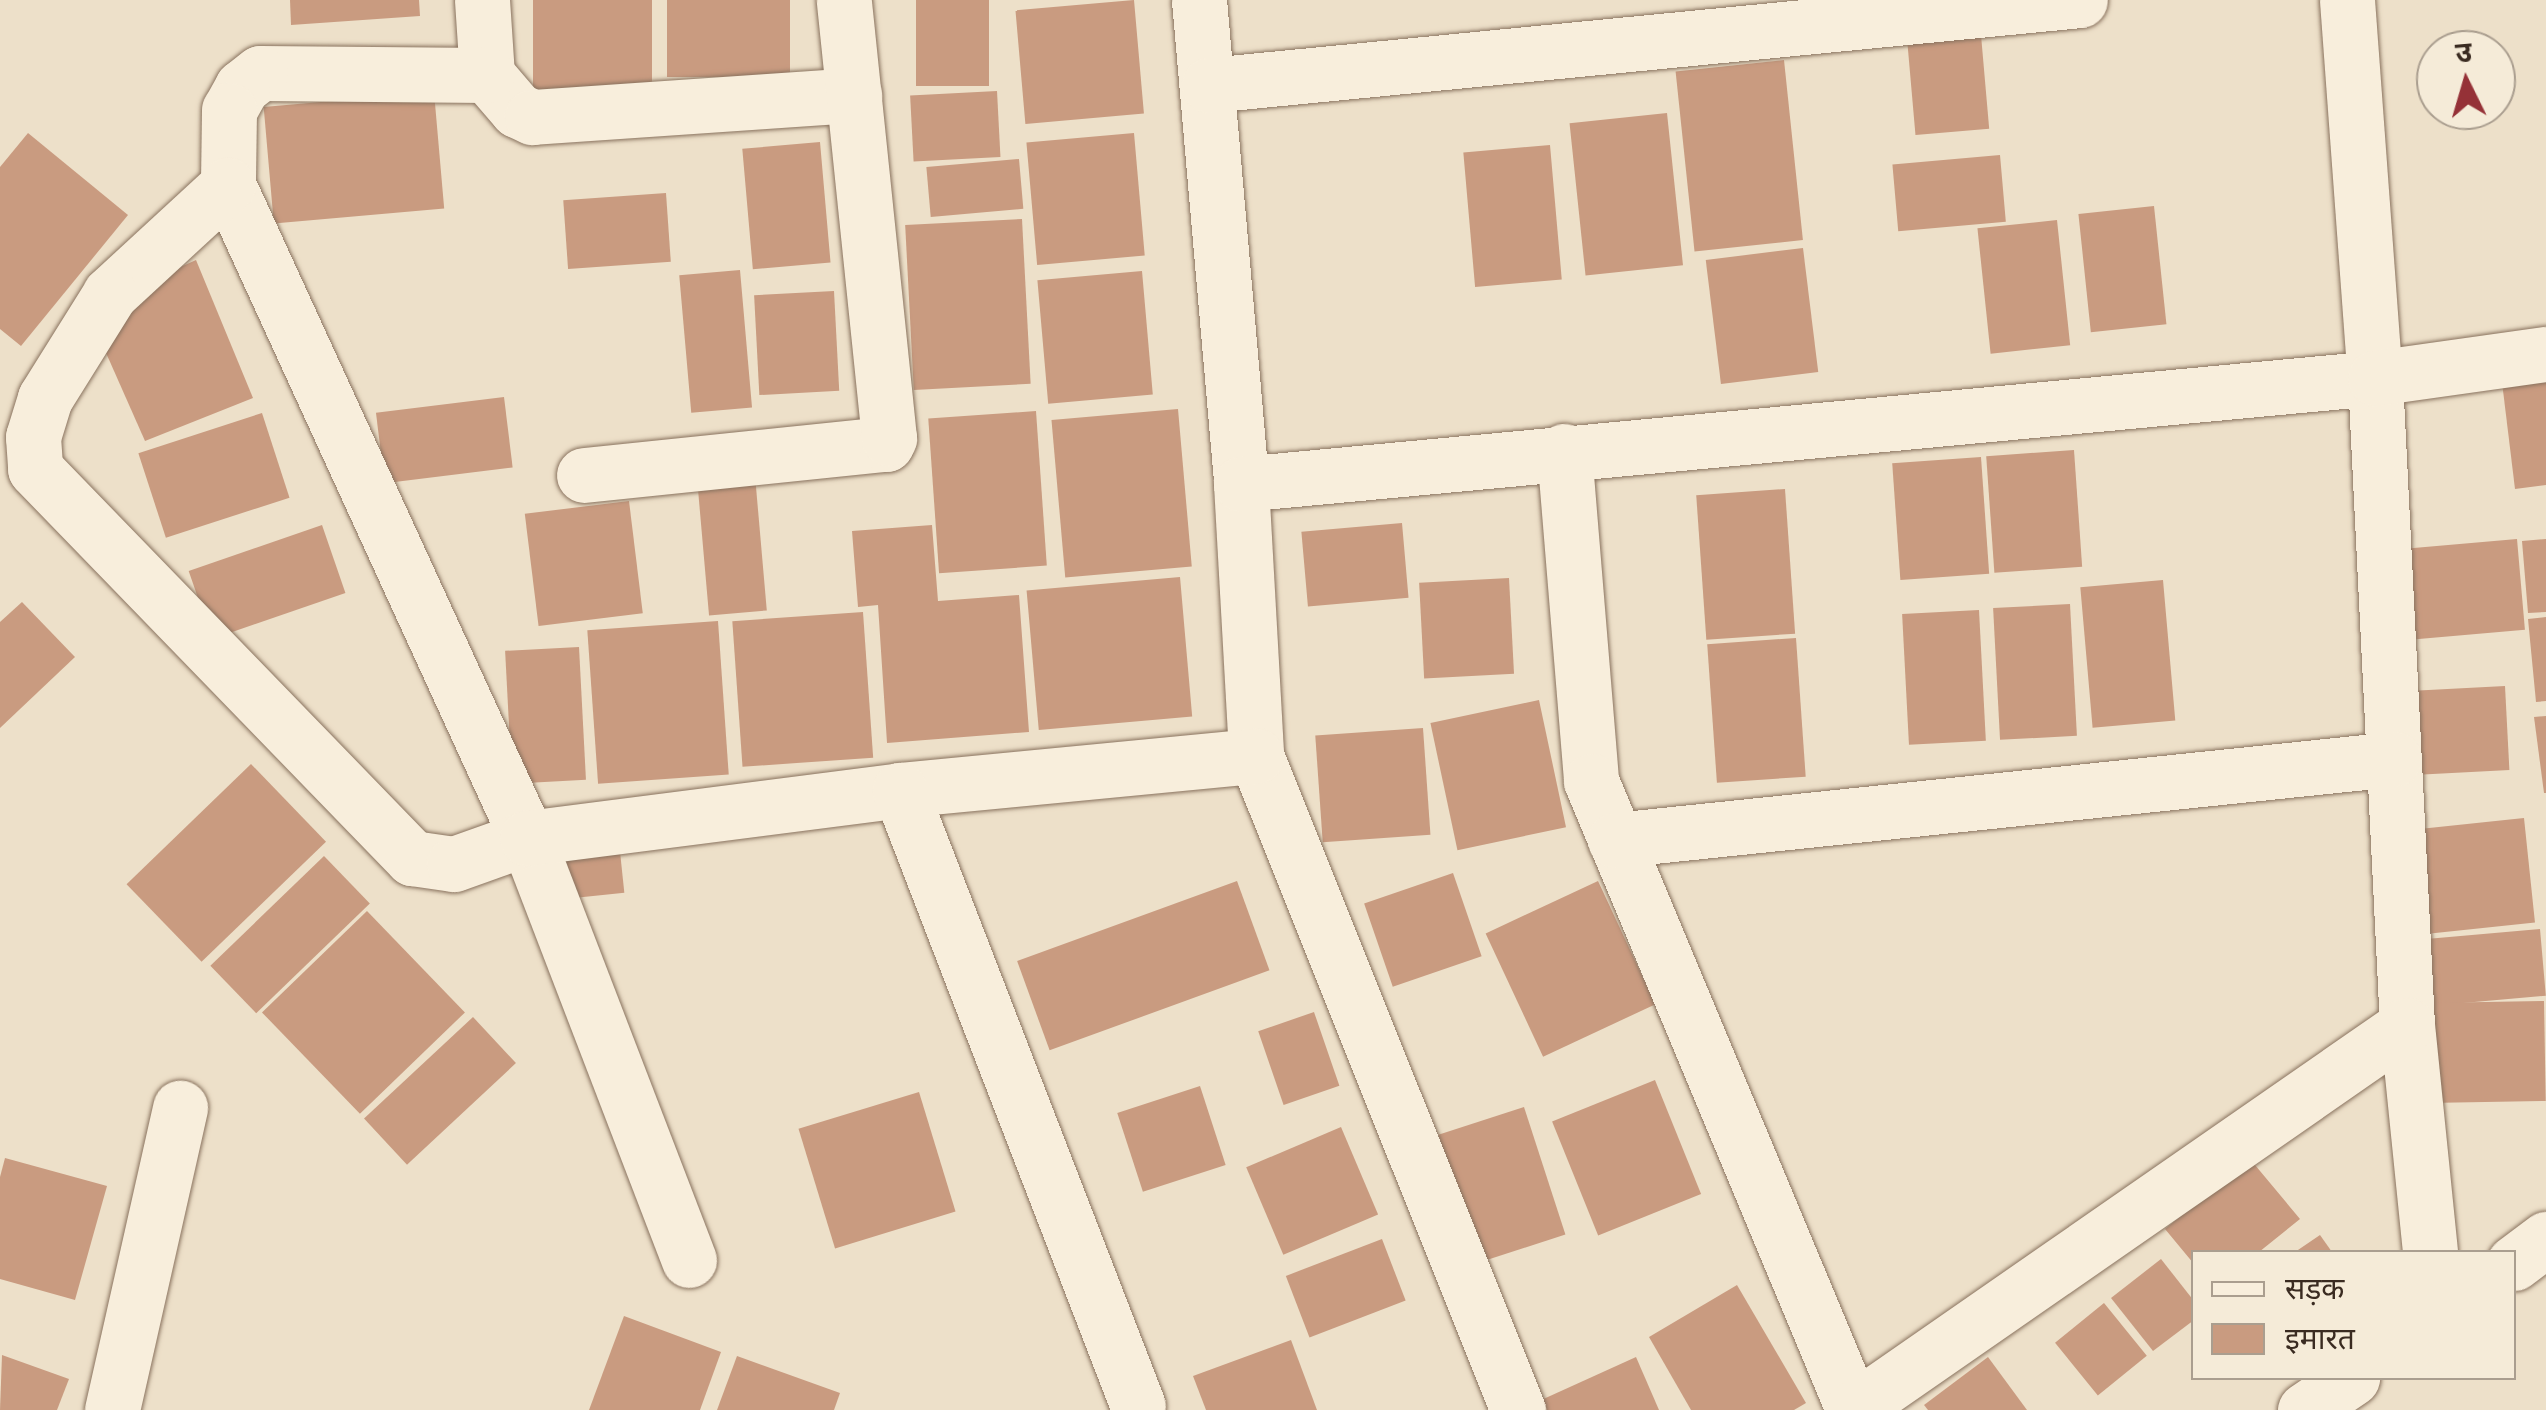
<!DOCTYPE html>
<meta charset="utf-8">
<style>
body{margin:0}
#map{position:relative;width:2546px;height:1410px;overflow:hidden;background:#ede0c9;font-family:"PT Serif","Noto Sans Devanagari",serif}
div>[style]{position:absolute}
.building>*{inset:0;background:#c99b80;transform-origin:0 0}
.roads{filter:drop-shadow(0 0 2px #89725e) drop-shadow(0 0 2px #89725e)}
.minor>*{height:55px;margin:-27.5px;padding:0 27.5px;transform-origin:27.5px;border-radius:27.5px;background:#f8eedc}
span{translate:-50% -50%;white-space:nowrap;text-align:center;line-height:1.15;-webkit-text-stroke:8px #f5ebd8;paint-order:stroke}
.legend{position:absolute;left:2191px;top:1250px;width:325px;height:130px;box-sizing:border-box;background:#f5ebd8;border:2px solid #aa9e8f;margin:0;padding:12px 18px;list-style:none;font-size:30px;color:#3a2b21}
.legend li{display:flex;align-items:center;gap:20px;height:50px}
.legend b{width:50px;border:2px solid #aa9e8f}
.north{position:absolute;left:2416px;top:30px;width:100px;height:100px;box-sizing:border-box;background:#f5ebd8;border:2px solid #aa9e8f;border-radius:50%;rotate:355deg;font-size:28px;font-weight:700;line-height:40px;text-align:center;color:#3a2b21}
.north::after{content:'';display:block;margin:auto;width:35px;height:45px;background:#953137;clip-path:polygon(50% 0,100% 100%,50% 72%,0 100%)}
</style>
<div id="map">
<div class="building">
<i style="clip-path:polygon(290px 0,419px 0,420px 16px,291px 25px)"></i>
<i style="left:533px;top:0;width:119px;height:94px"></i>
<i style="left:667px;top:0;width:123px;height:77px"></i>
<i style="left:916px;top:0;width:73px;height:86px"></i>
<i style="left:1134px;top:0;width:114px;height:119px;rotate:85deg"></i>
<i style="left:1981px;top:35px;width:94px;height:74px;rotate:85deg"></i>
<i style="left:1784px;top:60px;width:181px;height:109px;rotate:84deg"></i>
<i style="left:997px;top:91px;width:66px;height:87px;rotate:87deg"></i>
<i style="left:434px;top:92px;width:117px;height:171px;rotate:85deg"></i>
<i style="left:1667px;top:113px;width:153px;height:98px;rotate:84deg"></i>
<i style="clip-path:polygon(28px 133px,128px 215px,21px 346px,0 329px,0 167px)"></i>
<i style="left:1134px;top:133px;width:123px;height:108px;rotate:85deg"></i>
<i style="left:820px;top:142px;width:121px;height:78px;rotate:85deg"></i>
<i style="left:1550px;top:145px;width:135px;height:87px;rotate:85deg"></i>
<i style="left:2000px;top:155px;width:67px;height:108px;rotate:85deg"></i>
<i style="left:1019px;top:159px;width:50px;height:93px;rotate:85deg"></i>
<i style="left:666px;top:193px;width:69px;height:103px;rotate:86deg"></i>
<i style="left:2154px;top:206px;width:119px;height:76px;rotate:84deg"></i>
<i style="left:1022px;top:219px;width:165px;height:117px;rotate:87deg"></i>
<i style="left:2057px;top:220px;width:126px;height:80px;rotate:84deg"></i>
<i style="left:1803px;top:248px;width:125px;height:98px;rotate:83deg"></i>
<i style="clip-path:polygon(196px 260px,253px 398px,145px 441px,95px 328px,165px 274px)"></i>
<i style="left:740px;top:270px;width:138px;height:61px;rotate:85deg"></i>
<i style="left:1142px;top:271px;width:124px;height:105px;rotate:85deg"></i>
<i style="left:834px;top:291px;width:100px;height:80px;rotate:87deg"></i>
<i style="clip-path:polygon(2546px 369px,2546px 485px,2515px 489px,2501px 374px)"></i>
<i style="left:504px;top:397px;width:71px;height:129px;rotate:83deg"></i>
<i style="left:1178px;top:409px;width:158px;height:127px;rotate:85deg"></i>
<i style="left:1036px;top:411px;width:155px;height:108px;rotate:86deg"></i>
<i style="left:262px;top:413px;width:89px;height:130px;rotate:72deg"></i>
<i style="left:2074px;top:450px;width:117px;height:88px;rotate:86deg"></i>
<i style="left:1981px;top:457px;width:117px;height:89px;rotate:86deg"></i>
<i style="left:754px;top:464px;width:147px;height:58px;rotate:85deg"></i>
<i style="left:1785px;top:489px;width:145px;height:89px;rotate:86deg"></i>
<i style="left:629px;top:501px;width:113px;height:105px;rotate:83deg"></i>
<i style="left:1402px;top:523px;width:75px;height:101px;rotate:85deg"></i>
<i style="left:322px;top:525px;width:72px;height:141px;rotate:71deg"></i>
<i style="clip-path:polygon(932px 525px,938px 601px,1019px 595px,1029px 732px,887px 743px,878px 605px,858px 607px,852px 531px)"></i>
<i style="left:2517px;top:539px;width:91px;height:121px;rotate:85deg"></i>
<i style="clip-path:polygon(2546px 539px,2546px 612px,2528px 613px,2522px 541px)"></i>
<i style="left:1180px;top:577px;width:140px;height:154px;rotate:85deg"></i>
<i style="left:1509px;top:578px;width:96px;height:90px;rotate:87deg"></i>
<i style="left:2163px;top:580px;width:141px;height:83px;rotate:85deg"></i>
<i style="clip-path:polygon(22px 602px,75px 657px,0 728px,0 622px)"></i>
<i style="left:2070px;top:604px;width:132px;height:77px;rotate:87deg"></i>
<i style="left:1979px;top:610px;width:131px;height:77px;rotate:87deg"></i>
<i style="left:863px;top:612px;width:146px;height:131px;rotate:86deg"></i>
<i style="clip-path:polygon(2546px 617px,2546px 701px,2536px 702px,2528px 619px)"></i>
<i style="left:718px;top:621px;width:154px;height:131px;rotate:86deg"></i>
<i style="left:1796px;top:638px;width:139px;height:89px;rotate:86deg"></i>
<i style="left:579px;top:647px;width:133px;height:74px;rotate:87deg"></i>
<i style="left:2505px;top:686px;width:84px;height:96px;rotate:87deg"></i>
<i style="left:1539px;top:700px;width:130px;height:111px;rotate:78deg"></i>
<i style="clip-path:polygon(2546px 716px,2546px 793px,2544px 793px,2534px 717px)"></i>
<i style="left:1423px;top:728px;width:107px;height:108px;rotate:86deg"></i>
<i style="left:251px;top:764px;width:108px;height:173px;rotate:46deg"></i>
<i style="left:2524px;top:818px;width:105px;height:105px;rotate:84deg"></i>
<i style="left:619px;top:842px;width:51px;height:58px;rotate:84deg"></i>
<i style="left:324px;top:856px;width:66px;height:158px;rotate:46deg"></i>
<i style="left:1453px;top:873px;width:88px;height:94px;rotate:71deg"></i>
<i style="left:1237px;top:881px;width:95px;height:234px;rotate:70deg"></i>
<i style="left:1598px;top:881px;width:136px;height:124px;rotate:65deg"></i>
<i style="left:367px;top:911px;width:141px;height:146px;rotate:46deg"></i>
<i style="left:2540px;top:929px;width:67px;height:114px;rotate:85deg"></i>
<i style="left:2544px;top:1001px;width:100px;height:118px;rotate:89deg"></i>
<i style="left:1314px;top:1012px;width:78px;height:59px;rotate:71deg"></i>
<i style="left:473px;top:1017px;width:63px;height:149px;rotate:47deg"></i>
<i style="left:1655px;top:1080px;width:123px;height:111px;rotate:68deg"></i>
<i style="left:1200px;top:1086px;width:83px;height:87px;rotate:72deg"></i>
<i style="left:919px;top:1092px;width:125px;height:126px;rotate:73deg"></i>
<i style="left:1524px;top:1107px;width:134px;height:90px;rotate:72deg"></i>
<i style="left:1341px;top:1127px;width:95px;height:103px;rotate:67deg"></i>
<i style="clip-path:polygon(5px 1158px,107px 1186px,75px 1300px,0 1279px,0 1177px)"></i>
<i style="clip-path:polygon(2250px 1159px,2300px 1219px,2259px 1252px,2194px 1252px,2194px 1264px,2165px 1229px)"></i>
<i style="clip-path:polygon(2320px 1235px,2332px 1252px,2295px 1252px)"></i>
<i style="left:1382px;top:1239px;width:66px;height:103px;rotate:69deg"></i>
<i style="clip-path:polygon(2161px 1259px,2194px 1301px,2194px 1320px,2153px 1351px,2111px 1298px)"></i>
<i style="clip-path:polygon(1737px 1285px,1806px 1403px,1794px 1410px,1691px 1410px,1649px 1337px)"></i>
<i style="left:2104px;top:1303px;width:68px;height:63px;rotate:51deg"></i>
<i style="clip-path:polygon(624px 1316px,721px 1352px,700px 1410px,589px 1410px)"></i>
<i style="clip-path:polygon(1291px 1340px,1317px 1410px,1206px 1410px,1193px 1376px)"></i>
<i style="clip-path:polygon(2px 1355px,69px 1379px,57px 1410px,0 1410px)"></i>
<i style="clip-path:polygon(737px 1356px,840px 1393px,834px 1410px,717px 1410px)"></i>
<i style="clip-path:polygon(1636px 1357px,1659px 1410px,1543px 1410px,1539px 1401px)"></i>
<i style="clip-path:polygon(1988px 1357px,2027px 1410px,1928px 1410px,1924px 1405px)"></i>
</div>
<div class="roads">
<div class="minor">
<i style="left:482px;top:0;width:75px;rotate:86.2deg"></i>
<i style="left:487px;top:75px;width:46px;rotate:49.4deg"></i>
<i style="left:517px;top:110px;width:17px;rotate:25deg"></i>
<i style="left:532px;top:117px;width:323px;rotate:-3.9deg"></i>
<i style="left:1199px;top:0;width:486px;rotate:85deg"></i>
<i style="left:1241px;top:484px;width:272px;rotate:86.8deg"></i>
<i style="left:1256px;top:756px;width:705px;rotate:68.17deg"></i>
<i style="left:2347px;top:0;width:379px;rotate:85.8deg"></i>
<i style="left:2375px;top:378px;width:648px;rotate:87.17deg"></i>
<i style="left:2407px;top:1025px;width:228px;rotate:84.2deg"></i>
<i style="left:487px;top:75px;width:227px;rotate:-179.5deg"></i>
<i style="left:260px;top:73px;width:23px;rotate:142deg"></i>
<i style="left:242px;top:87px;width:26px;rotate:119deg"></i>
<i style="left:229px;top:110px;width:75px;rotate:90.8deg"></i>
<i style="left:228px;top:185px;width:718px;rotate:65.4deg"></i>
<i style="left:527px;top:838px;width:452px;rotate:69deg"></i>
<i style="left:1209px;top:85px;width:875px;rotate:-5.57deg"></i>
<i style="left:228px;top:185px;width:161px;rotate:137.3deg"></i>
<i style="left:110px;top:294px;width:123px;rotate:122deg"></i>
<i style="left:45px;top:398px;width:41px;rotate:107.1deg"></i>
<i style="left:33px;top:437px;width:32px;rotate:86deg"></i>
<i style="left:35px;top:469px;width:542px;rotate:45.9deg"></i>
<i style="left:412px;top:858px;width:42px;rotate:8.1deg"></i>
<i style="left:454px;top:864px;width:77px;rotate:-19.6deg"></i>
<i style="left:527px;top:838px;width:376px;rotate:-7.3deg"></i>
<i style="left:900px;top:790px;width:358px;rotate:-5.5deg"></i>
<i style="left:1564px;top:451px;width:331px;rotate:85.3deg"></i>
<i style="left:1591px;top:781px;width:680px;rotate:67.35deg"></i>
<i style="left:584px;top:475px;width:304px;rotate:-5.9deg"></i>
<i style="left:886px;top:444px;width:7px;rotate:-63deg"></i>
<i style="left:889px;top:438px;width:440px;rotate:-95.9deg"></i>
<i style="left:1241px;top:484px;width:1139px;rotate:-5.34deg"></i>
<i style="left:2375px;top:378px;width:173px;rotate:-8deg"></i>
<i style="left:900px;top:790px;width:660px;rotate:68.88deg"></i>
<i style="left:1615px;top:840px;width:783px;rotate:-5.94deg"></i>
<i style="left:2514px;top:1263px;width:40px;rotate:-37deg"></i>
<i style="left:112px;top:1410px;width:310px;rotate:-77.3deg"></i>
<i style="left:1852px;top:1410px;width:675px;rotate:-34.75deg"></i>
<i style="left:2305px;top:1410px;width:57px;rotate:-34.2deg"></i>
</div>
</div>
<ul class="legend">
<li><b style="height:12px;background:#f8eedc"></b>सड़क</li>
<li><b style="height:28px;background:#c99b80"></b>इमारत</li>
</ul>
<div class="north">उ</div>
</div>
